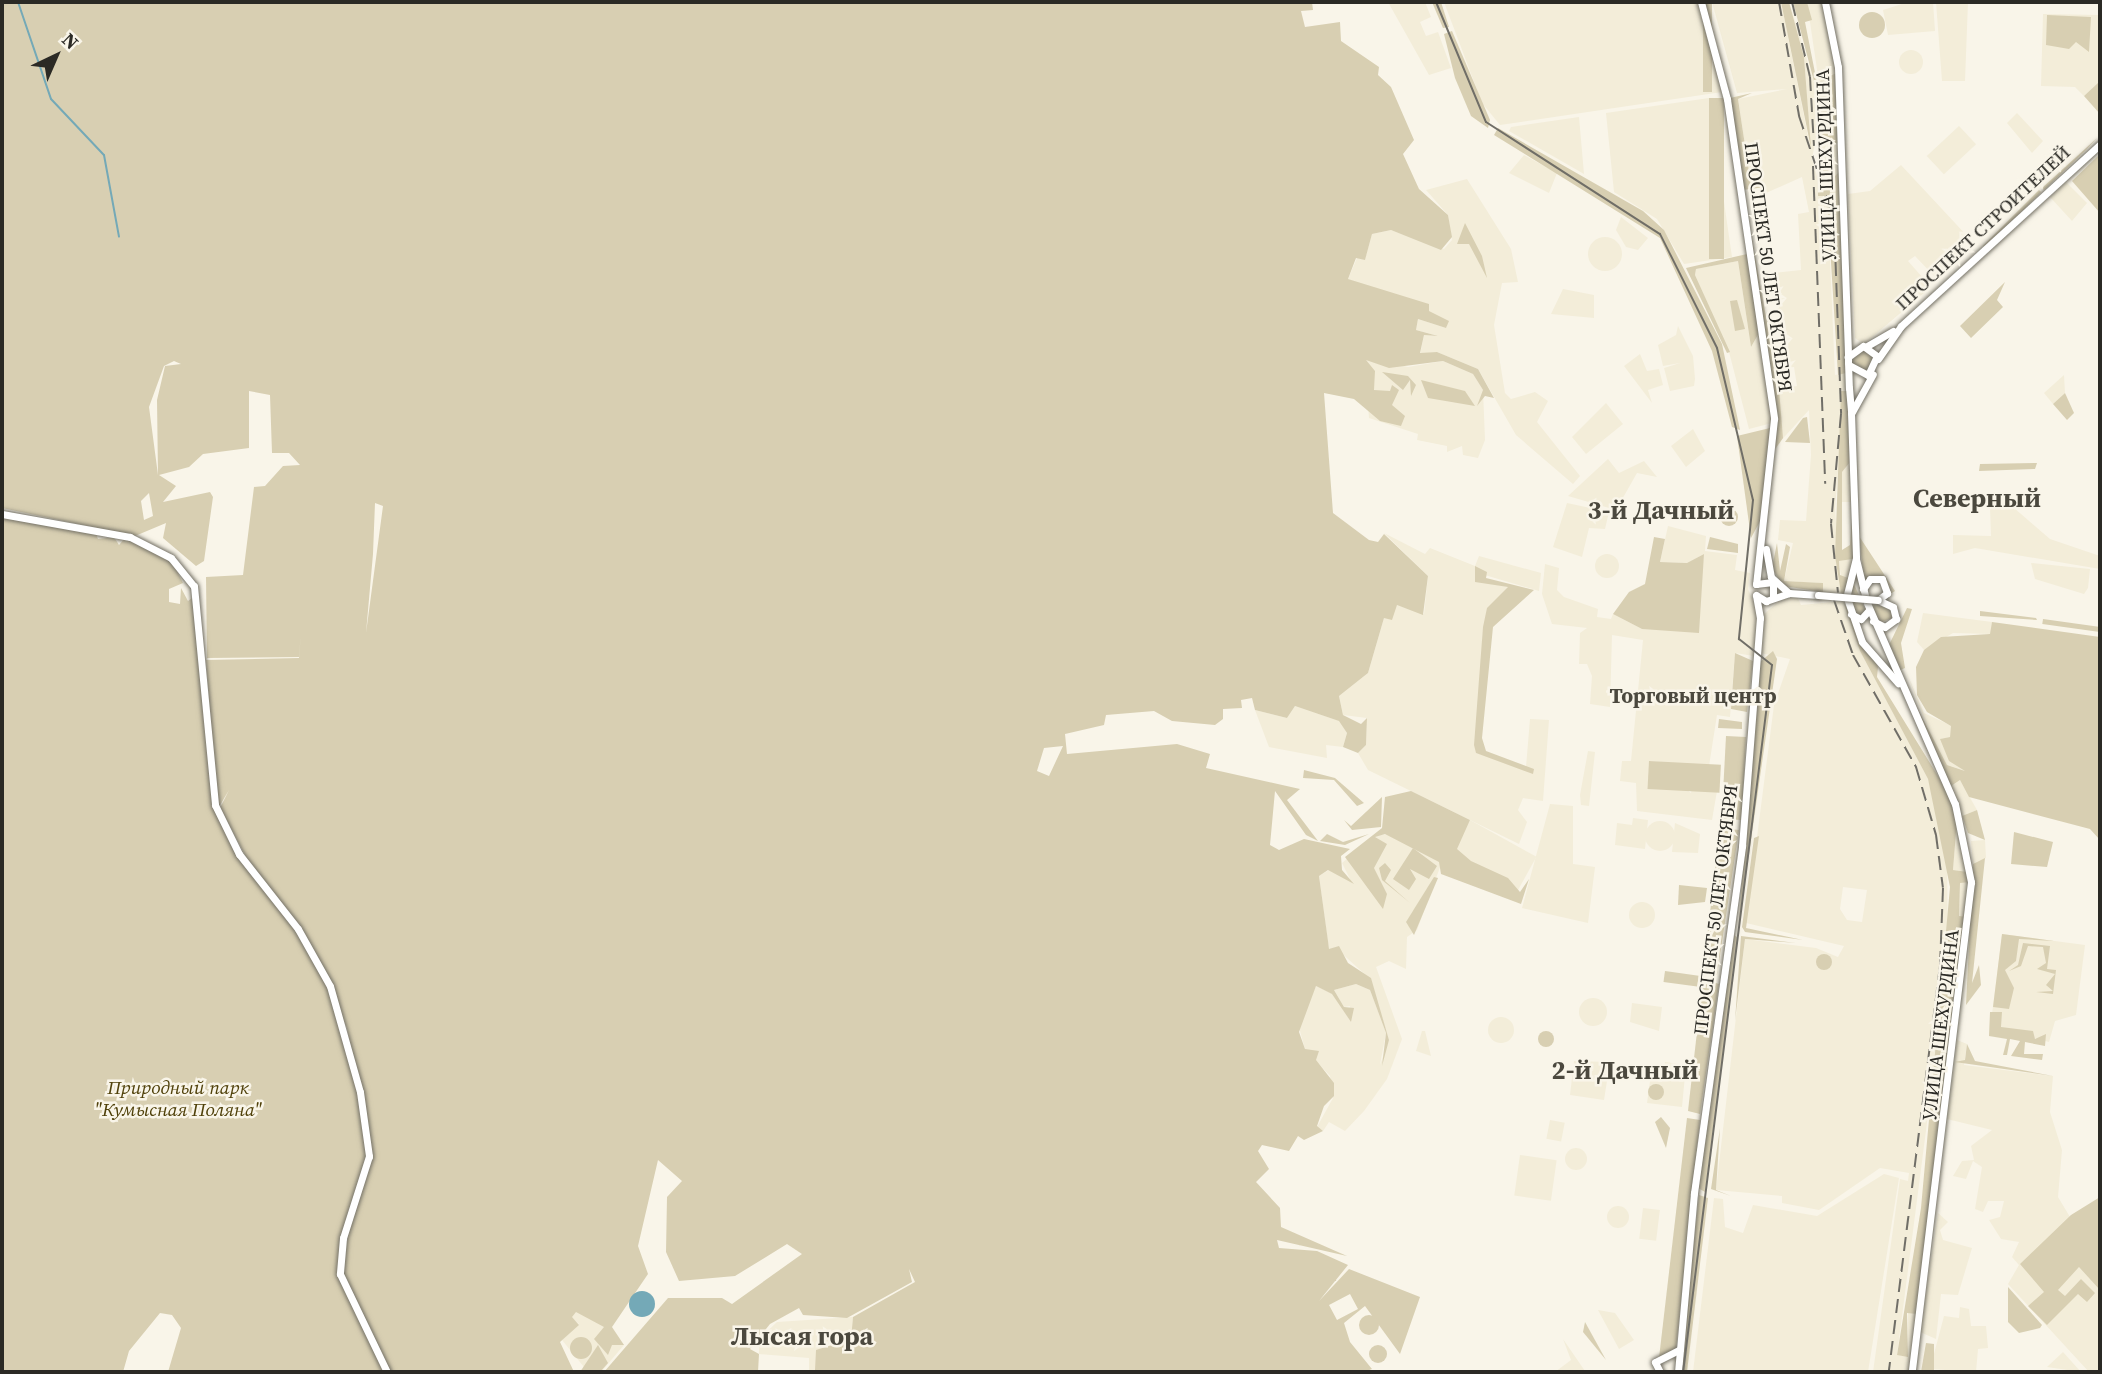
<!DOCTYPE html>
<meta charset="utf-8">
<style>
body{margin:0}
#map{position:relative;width:2102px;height:1374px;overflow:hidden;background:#f9f5e9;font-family:"Source Serif 4",serif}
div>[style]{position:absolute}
.built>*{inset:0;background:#f3edd9;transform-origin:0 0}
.round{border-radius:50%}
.green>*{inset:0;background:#d8cfb2;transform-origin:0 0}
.water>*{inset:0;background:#74a9b7}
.stream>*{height:2px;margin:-1px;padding:0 1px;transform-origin:1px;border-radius:1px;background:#74a9b7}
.roads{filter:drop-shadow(0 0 2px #737065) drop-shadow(0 0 2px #737065)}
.major>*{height:7px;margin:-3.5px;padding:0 3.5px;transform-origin:3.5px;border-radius:3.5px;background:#fff}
.tram>*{height:2px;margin:-1px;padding:0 1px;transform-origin:1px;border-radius:1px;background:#706e67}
.rail>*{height:2px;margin-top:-1px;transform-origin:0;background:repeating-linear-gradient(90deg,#706e67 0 14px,transparent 0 21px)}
.bridges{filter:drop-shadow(0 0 2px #737065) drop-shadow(0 0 2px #737065)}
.major-bridge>*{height:7px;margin:-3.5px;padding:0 3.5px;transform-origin:3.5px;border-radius:3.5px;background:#fff}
span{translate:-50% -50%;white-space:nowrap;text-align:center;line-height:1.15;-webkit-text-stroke:5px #f9f5e9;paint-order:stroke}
.street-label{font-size:19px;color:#2b2a25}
.park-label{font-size:19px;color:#50410a;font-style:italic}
.neighbourhood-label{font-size:21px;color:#4b483e;font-weight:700}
.district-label{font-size:26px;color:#4b483e;font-weight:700}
.frame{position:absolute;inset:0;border:4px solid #2b2a25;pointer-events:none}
.north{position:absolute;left:21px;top:21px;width:70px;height:70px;-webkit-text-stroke:5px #f9f5e9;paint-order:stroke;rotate:44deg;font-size:19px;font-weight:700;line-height:28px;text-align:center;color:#2b2a25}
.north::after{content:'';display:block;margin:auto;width:24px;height:32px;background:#2b2a25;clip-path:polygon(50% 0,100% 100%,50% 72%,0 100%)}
</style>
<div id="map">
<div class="built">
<i style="clip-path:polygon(1388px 2px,1425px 2px,1431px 17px,1420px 22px,1426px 36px,1438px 32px,1451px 68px,1429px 75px)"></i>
<i style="clip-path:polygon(1444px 2px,1699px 2px,1722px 92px,1500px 125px,1482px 103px)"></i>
<i style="clip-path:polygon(1712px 2px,1781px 2px,1810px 146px,1804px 56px,1789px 2px,1816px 89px,1819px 121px,1812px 159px,1828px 214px,1835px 375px,1846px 373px,1835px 508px,1841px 593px,1823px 592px,1823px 583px,1784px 581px,1793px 543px,1778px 540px,1780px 520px,1806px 521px,1811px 455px,1809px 410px,1775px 447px,1772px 390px,1797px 386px,1794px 367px,1786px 368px,1777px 301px,1782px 293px,1776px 293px,1774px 273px,1801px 270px,1798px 214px,1809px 212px,1802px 177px,1766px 193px,1764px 184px,1751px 185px,1738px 99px,1787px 89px,1737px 93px)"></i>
<i style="clip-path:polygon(1807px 2px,1822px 2px,1836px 73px,1819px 83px)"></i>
<i style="clip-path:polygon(1908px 2px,1933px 2px,1935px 31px,1888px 35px,1883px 10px)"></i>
<i style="clip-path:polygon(1936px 2px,1968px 2px,1965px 81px,1942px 81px)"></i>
<i style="clip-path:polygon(2043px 14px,2100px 15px,2100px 81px,2084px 96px,2075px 87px,2041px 86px)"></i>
<i class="round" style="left:1899px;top:50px;width:24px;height:24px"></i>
<i style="clip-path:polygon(1709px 98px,1732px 257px,1684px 264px,1657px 219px,1614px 192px,1606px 113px)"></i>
<i style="clip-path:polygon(2017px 113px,2043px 141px,2032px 153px,2007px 123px)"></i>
<i style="clip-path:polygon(1579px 117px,1584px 174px,1509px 131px,1511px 127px)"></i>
<i style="left:1959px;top:126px;width:25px;height:44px;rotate:47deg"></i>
<i style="clip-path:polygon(1839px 143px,1839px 172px,1831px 180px,1821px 145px)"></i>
<i style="clip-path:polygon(1524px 155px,1557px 173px,1549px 193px,1509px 173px)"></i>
<i style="clip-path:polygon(1901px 165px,1969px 238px,1935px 277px,1915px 256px,1908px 261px,1931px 287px,1864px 344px,1855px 338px,1848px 194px,1870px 191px)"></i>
<i style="clip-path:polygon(1467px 179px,1511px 249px,1518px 282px,1502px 283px,1494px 325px,1505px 393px,1511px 399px,1535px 392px,1548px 401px,1537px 422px,1580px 476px,1573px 484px,1516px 435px,1478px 369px,1437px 352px,1420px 354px,1424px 335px,1438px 336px,1416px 330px,1418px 319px,1446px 328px,1448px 321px,1348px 279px,1357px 258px,1365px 259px,1372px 234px,1391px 230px,1444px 249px,1452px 240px,1448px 215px,1426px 190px)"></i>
<i style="clip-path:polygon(2066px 182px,2087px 203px,2072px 221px,2050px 197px)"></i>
<i style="clip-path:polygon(1621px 217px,1648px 238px,1638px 250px,1626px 247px,1616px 230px)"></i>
<i class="round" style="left:1588px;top:237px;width:34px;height:34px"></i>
<i style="clip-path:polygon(1738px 261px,1751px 347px,1759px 333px,1772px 423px,1749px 429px,1729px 352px,1695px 275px,1696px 269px)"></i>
<i style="clip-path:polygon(1563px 289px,1594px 295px,1594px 318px,1551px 314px)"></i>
<i style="clip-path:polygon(1678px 326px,1693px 356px,1695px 379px,1694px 386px,1670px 391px,1664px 368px,1680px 363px,1663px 366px,1658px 345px,1676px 335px)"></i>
<i style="clip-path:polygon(1640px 354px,1647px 371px,1659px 369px,1663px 385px,1648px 390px,1652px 403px,1624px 366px)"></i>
<i style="clip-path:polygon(1364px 356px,1408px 367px,1443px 361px,1473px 374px,1483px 390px,1485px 440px,1478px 458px,1463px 455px,1462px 446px,1447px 452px,1447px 446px,1417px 440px,1418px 434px,1369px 418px)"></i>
<i style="clip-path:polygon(2064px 375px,2065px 393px,2053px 404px,2044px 393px)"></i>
<i style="clip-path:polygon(1606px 403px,1623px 424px,1586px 454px,1572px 437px)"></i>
<i style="clip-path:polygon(1693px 429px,1705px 451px,1686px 467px,1671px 446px)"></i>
<i style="clip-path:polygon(1608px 459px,1619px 473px,1644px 461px,1657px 477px,1637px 473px,1616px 510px,1568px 496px)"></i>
<i style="clip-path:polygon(1851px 461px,1852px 502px,1841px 502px,1842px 472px)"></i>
<i style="clip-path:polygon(2006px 501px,2050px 539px,2100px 556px,2100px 569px,1975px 548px,1953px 554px,1953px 535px,1991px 536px,1990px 507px)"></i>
<i style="clip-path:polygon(1567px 503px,1609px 512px,1605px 529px,1589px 528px,1582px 557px,1553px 547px)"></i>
<i style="clip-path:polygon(1668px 526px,1706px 536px,1705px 551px,1737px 555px,1735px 570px,1750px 573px,1748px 589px,1757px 610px,1754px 656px,1735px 653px,1730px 717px,1717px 715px,1709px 766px,1650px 761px,1691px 793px,1692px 788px,1717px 791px,1712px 820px,1637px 811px,1636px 783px,1620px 781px,1622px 761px,1631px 761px,1643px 640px,1612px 635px,1610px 707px,1590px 704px,1592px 676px,1587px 664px,1579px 664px,1580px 633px,1587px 628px,1552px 624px,1542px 594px,1545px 564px,1559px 568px,1557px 590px,1564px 597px,1598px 609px,1597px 617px,1611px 619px,1613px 614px,1642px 629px,1694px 630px,1704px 554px,1688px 563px,1660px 562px)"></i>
<i style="clip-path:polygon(1384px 533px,1425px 554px,1430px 548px,1475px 566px,1479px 556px,1541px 573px,1539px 591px,1478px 573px,1482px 582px,1509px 587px,1483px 631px,1476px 753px,1526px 767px,1530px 719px,1549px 720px,1543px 801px,1523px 798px,1518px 810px,1527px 822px,1519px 844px,1368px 770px,1358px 753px,1366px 745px,1367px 718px,1343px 715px,1339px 696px,1368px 673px,1384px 618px,1397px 605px,1424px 614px,1428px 576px)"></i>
<i class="round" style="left:1595px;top:554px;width:24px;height:24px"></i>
<i style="clip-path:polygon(1853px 559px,1848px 578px,1841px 577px,1839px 561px)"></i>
<i style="clip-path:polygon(2031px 563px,2090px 569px,2088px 588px,2084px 594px,2035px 579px)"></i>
<i style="clip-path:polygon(evenodd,1785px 596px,1797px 596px,1801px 605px,1843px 601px,1860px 651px,1928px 779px,1947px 852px,1948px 960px,1897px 1355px,1908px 1356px,1908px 1312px,1917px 1314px,1909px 1372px,1873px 1372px,1900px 1179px,1908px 1181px,1909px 1173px,1880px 1168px,1819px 1210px,1782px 1203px,1782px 1196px,1716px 1190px,1745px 939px,1816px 948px,1838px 957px,1844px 946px,1746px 923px,1774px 705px,1790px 659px,1760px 653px,1763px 615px,1785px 596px,1843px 887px,1867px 890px,1862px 922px,1847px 920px,1840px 909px,1843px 887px)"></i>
<i style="clip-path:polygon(1923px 613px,1992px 622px,1991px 634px,1953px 633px,1924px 650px,1917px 642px)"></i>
<i style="clip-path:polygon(1905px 669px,1924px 713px,1952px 726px,1950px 737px,1941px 739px,1965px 771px,1947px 765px,1933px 741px)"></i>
<i style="clip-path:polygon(1295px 706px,1340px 721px,1347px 733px,1343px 747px,1326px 745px,1327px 758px,1269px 747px,1255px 710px,1287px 718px)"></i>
<i style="clip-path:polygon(1588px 751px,1595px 752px,1589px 806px,1581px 805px,1580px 795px)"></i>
<i style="clip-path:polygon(1960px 780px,1977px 810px,1962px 816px,1951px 786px)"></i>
<i style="clip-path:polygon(1550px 804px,1573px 806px,1573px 864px,1595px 867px,1588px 923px,1522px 908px)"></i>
<i style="clip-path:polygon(1633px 818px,1648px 820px,1645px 849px,1615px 845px,1617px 823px,1632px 825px)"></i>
<i style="left:1470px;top:820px;width:76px;height:42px;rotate:29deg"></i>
<i style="clip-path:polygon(1957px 820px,1968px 872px,1953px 870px)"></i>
<i class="round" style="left:1645px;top:821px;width:30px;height:30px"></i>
<i style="clip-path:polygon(1675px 823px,1700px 834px,1698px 853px,1672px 852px)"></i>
<i style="clip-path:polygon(1393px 833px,1443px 859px,1417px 930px,1407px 937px,1406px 969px,1389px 961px,1376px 967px,1402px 1039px,1387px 1079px,1364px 1111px,1345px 1131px,1329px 1122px,1323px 1131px,1317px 1127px,1333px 1098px,1330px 1076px,1305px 1049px,1298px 1024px,1316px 986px,1333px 994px,1351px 1022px,1350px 1006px,1344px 1007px,1334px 990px,1356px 984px,1370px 990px,1386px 1033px,1380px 1065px,1389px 1040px,1370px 979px,1337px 949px,1329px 950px,1319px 876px,1329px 870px,1350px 879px,1342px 863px,1374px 836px)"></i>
<i style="clip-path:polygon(1985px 840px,1986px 858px,1973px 864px,1971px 841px)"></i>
<i style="left:1969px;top:882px;width:35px;height:9px;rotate:92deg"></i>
<i class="round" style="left:1629px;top:902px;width:26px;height:26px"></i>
<i style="clip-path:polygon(2002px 934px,2085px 945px,2076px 1015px,2055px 1021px,2049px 1042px,2000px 1030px,1992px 1014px)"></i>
<i class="round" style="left:1579px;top:998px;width:28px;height:28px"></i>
<i style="clip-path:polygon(1632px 1003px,1662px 1007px,1659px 1031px,1630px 1022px)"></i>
<i class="round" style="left:1488px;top:1017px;width:26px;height:26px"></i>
<i style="clip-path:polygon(1422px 1031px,1425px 1031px,1431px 1056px,1416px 1051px)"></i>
<i style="clip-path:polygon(1957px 1040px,1967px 1044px,1964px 1065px,2053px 1076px,2050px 1112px,2062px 1150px,2058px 1197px,2070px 1217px,2075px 1270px,2091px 1258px,2100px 1281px,2100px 1372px,2089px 1372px,2008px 1284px,2019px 1265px,2012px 1257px,2019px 1242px,2001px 1239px,1989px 1220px,2000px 1217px,2004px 1201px,1988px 1201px,1983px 1212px,1975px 1209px,1982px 1167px,1973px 1161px,1966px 1179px,1953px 1176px,1962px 1161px,1974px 1160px,1971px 1146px,1992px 1130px,1947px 1119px)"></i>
<i style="clip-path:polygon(1574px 1061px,1610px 1062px,1604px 1100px,1570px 1095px)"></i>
<i style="clip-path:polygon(1665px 1062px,1686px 1065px,1682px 1107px,1647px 1103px,1651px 1074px,1664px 1075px)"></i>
<i style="left:1550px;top:1120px;width:15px;height:19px;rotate:11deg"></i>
<i class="round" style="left:1565px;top:1148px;width:22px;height:22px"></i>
<i style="left:1520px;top:1155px;width:37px;height:41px;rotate:8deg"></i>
<i style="clip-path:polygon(1884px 1174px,1899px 1178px,1868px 1372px,1693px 1372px,1714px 1198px,1723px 1199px,1725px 1227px,1743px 1233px,1753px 1205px,1817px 1216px)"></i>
<i class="round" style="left:1607px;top:1206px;width:22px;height:22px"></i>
<i style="left:1643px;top:1208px;width:17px;height:31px;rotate:7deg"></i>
<i style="clip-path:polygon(1938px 1213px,1948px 1222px,1940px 1230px,1943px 1240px,1972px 1248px,1958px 1295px,1941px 1294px,1936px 1339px,1920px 1332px)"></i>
<i style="clip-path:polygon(1960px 1307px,1969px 1309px,1971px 1326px,1986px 1326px,1988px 1348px,1978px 1349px,1976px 1372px,1930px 1369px,1944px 1316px,1959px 1318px)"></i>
<i style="clip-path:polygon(1598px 1310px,1615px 1313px,1634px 1340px,1619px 1349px)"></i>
<i style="clip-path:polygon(576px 1311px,599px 1321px,624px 1345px,601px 1372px,588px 1372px,562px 1340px,579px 1324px,571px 1317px)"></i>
<i style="clip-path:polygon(853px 1317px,851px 1339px,829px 1342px,815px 1370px,809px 1370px,809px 1358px,759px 1354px,759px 1339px,777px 1322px)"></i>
<i style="clip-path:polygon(1563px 1339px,1585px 1371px,1583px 1372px,1555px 1372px,1571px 1360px)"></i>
<i style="clip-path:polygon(2063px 1352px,2081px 1372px,2047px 1367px)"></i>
</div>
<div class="green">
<i style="clip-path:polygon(evenodd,2px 2px,1312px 2px,1313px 10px,1301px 11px,1305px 27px,1340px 22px,1341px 41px,1379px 67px,1378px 75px,1391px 87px,1414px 140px,1403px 154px,1419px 189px,1448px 215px,1452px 237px,1441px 250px,1391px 230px,1372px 234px,1365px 260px,1356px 258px,1348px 279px,1429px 304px,1429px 311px,1449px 321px,1446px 328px,1418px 319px,1416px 330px,1438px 336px,1424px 335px,1420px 353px,1437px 352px,1478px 369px,1494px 398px,1485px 396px,1477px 406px,1483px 390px,1473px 374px,1443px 361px,1389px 368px,1366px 360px,1375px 371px,1374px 390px,1390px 391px,1392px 385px,1399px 390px,1392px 405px,1405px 416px,1401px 426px,1380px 421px,1354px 399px,1324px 393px,1333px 513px,1369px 540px,1378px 542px,1384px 534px,1428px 576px,1423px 615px,1397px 605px,1392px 620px,1384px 618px,1368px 673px,1339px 696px,1343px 715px,1361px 724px,1367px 718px,1366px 745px,1358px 753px,1343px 747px,1347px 733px,1339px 721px,1295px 706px,1287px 718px,1255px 710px,1252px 698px,1241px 700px,1242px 708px,1223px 709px,1223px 719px,1215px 725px,1172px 721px,1154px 711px,1106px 715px,1104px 725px,1065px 734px,1067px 754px,1177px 744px,1210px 754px,1206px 768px,1300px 789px,1287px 800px,1318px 841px,1306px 835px,1275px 791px,1270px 845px,1279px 850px,1304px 839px,1350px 849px,1341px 856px,1342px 870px,1354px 884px,1328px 870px,1319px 876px,1328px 941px,1329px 949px,1339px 946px,1348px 963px,1371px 978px,1389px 1040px,1382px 1066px,1386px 1033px,1370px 990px,1356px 984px,1334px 990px,1344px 1007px,1354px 1008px,1351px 1022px,1332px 994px,1316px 986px,1299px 1032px,1305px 1049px,1319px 1051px,1316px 1060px,1334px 1083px,1334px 1096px,1324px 1106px,1317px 1126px,1323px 1131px,1304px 1140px,1298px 1136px,1289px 1151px,1262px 1145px,1258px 1151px,1269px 1169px,1256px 1182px,1280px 1208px,1281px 1227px,1347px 1256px,1277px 1240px,1279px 1248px,1317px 1251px,1348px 1265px,1319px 1301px,1349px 1269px,1420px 1297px,1400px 1354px,1365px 1306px,1344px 1323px,1350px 1342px,1372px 1369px,1364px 1372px,788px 1372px,815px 1370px,816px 1350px,851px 1339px,853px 1317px,915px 1282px,909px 1269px,912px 1282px,847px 1318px,803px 1315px,799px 1308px,770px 1324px,750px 1349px,759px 1354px,758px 1372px,604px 1372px,668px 1298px,722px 1298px,732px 1304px,802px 1254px,787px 1244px,735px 1276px,679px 1281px,666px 1252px,667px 1197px,682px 1181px,658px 1160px,638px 1246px,648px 1274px,612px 1327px,624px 1345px,612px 1345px,608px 1355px,594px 1339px,604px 1327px,576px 1312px,572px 1317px,579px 1325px,560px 1342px,574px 1372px,390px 1372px,343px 1276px,349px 1227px,372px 1158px,347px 1028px,300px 926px,252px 868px,220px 808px,229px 790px,219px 807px,217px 799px,206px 660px,299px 658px,301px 632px,299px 657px,207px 658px,206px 577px,243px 575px,254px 487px,265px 486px,283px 466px,300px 465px,289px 453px,272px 453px,270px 395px,249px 391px,249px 448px,203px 454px,189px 467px,159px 475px,176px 486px,163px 502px,210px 492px,213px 497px,204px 561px,196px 566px,163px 538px,166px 523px,135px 536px,2px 508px,2px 2px,174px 361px,181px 364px,165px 366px,157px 400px,158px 475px,149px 407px,164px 366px,174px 361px,2px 2px,149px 493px,153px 516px,144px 520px,141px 501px,149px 493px,2px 2px,375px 503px,383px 506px,366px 633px,373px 554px,375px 503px,2px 2px,1063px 746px,1049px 776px,1037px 771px,1044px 748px,1063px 746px,2px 2px,1350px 1294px,1358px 1309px,1337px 1320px,1329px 1305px,1350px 1294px)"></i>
<i style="clip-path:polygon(1432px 2px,1441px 2px,1449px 27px,1443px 28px)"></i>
<i style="left:1703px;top:2px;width:9px;height:90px"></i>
<i style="clip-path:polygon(1781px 2px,1789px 2px,1804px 57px,1811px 148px)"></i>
<i style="clip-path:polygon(1793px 2px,1807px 2px,1812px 20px,1805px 22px,1817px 83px,1836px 73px,1839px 143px,1821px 145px,1831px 180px,1839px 172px,1846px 373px,1838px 375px,1828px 214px,1824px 196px,1818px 196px,1816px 89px)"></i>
<i class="round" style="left:1859px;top:12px;width:26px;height:26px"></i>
<i style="clip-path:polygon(2047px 15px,2091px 17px,2089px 52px,2076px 42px,2069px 49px,2046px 45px)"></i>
<i style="clip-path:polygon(1452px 31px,1490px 120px,1488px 128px,1471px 116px,1455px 78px,1444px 34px)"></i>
<i style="clip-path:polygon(2100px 81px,2100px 114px,2084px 96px)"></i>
<i style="clip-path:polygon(1752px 93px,1738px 99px,1751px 185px,1765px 187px,1743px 190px,1730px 98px)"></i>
<i style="left:1709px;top:98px;width:15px;height:161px"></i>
<i style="clip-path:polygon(1498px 128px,1643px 211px,1664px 230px,1722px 344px,1740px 430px,1732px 427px,1712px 351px,1660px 238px,1494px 135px)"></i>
<i style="clip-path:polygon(2097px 138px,2086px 150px,2044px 190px,2042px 188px)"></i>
<i style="clip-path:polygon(2100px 154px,2100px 213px,2072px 181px)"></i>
<i style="left:2039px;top:190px;width:3px;height:79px;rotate:45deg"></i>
<i style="clip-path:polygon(1465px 223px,1482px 256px,1487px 278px,1469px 244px,1457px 244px)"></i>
<i style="clip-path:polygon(1750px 228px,1779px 389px,1783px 438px,1776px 448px)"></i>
<i style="clip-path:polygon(1747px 254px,1759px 333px,1751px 347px,1738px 261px,1696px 269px,1695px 275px,1730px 352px,1727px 353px,1686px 268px)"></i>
<i style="clip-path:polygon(2005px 282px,1997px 300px,2003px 307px,1971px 338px,1960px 326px)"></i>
<i style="clip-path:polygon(1737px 300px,1745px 329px,1735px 331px,1730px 301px)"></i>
<i style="clip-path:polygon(1860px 349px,1874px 355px,1873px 369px,1861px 373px,1851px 363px)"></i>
<i style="clip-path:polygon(1382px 372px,1408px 376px,1416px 385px,1411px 396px,1410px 380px,1403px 390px)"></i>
<i style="clip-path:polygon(1421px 380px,1465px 391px,1475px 406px,1428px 398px)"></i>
<i style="clip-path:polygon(1841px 391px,1847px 391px,1851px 461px,1842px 472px,1842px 550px,1850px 545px,1852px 516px,1853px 559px,1839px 561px,1840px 575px,1848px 578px,1846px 594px,1841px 593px,1835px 556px)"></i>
<i style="clip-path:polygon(2065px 393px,2074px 413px,2067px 420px,2053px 404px)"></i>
<i style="clip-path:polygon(1807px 417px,1810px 443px,1785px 442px,1803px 418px)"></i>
<i style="clip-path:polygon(1770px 428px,1765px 512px,1751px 538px,1737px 436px)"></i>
<i style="clip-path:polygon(2037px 463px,2035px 469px,1979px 471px,1980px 464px)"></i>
<i class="round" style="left:1720px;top:508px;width:18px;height:18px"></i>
<i style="clip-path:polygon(2px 517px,96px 534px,98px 539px,114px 537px,119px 545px,125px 538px,172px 561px,183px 583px,169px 589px,169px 602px,180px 604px,181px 588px,188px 601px,192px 598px,211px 782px,229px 838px,290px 919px,328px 988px,359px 1090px,368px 1150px,344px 1230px,339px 1279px,386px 1372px,168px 1372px,181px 1328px,172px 1315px,160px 1313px,129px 1351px,123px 1372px,2px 1372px)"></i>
<i style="clip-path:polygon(1859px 536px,1895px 591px,1890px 594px,1885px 580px,1864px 581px)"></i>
<i style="clip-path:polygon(1654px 537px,1665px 539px,1660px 562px,1687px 563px,1704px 554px,1699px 633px,1642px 629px,1613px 614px,1629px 592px,1645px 584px)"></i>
<i style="clip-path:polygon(1710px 537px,1738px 544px,1738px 553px,1707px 549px)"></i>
<i style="clip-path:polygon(1777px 543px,1780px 571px,1786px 544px,1790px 547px,1784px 581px,1823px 583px,1823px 592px,1783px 586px,1772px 568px)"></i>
<i style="clip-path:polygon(1475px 566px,1487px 572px,1486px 578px,1534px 590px,1493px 627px,1482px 738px,1486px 751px,1534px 769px,1533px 774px,1476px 753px,1474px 745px,1483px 627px,1487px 608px,1508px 587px,1475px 582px)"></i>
<i style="clip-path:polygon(1853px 582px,1866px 611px,1857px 617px,1849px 593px)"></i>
<i style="clip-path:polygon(1843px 601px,1878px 667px,1877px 677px,1946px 789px,1957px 820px,1953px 870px,1968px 872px,1969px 882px,1960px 883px,1959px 916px,1968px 917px,1917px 1314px,1907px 1313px,1908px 1357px,1897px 1355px,1921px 1208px,1950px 887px,1928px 779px,1860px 651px)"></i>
<i style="clip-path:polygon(1870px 603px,1890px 608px,1893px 618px,1879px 623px)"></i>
<i style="clip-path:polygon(1907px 608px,1912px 609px,1901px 643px,1905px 668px,1898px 671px,1889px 645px)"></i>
<i style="clip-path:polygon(1980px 611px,2036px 618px,2037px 620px,1980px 616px)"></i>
<i style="left:2043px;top:619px;width:58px;height:5px;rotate:8deg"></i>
<i style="clip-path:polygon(1992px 622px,2100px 637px,2100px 840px,2090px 829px,1969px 797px,1960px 780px,1951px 786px,1899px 673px,1947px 765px,1965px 771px,1949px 761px,1940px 739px,1950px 737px,1951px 726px,1927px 712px,1917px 695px,1916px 667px,1924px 650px,1941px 637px,1990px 634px)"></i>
<i style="clip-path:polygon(1773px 651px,1777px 659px,1738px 930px,1760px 662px)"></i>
<i style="clip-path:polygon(1735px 653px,1753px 661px,1747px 712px,1731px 709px)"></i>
<i style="clip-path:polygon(1719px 719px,1742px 722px,1742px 729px,1718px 728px)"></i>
<i style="left:1726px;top:736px;width:20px;height:83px;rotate:3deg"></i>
<i style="left:1649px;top:761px;width:72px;height:28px;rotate:3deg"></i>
<i style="clip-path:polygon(1304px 770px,1335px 778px,1364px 803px,1357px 806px,1334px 780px,1303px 778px)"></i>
<i style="clip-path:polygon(1411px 791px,1470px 820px,1457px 849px,1471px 861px,1508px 878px,1520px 892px,1529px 879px,1521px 904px,1441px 874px,1439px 862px,1385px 834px,1375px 837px,1387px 844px,1374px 868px,1387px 894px,1383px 909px,1345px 857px,1382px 828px,1385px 797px)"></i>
<i style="clip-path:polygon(1382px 797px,1381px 827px,1352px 830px,1344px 820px,1351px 826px)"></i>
<i style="clip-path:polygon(1977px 810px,1985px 840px,1968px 833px,1962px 816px)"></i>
<i style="clip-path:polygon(1720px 828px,1739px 830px,1717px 975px,1703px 972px)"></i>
<i style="clip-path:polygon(2014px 832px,2053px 842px,2047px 867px,2011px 864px)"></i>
<i style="clip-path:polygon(1327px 834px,1343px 842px,1369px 834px,1345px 845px,1320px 841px)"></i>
<i style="clip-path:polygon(1759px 836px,1746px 928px,1803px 940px,1745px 932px,1742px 927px,1754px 838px)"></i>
<i style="clip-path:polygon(1413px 848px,1437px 866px,1429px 879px,1410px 869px,1416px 879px,1409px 890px,1393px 879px)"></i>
<i style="clip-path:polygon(1985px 858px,1972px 983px,1979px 965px,1981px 985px,1966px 1005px,1973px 864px)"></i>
<i style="clip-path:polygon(1385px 863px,1391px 870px,1385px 881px,1410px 903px,1382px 880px,1379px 868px)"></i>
<i style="clip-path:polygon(1434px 877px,1438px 878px,1414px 935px,1406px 922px)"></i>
<i style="clip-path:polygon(1679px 885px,1707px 888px,1705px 902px,1678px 905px)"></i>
<i style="clip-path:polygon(2002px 934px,2054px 941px,2019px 939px,2016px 961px,2005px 970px,2014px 988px,2009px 1009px,1993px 1007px)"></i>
<i style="clip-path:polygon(1734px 935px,1738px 938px,1705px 1192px,1698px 1188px)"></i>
<i style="clip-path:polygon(1741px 936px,1796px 943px,1745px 939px,1735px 1021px)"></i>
<i style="clip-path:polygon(2023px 943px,2050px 946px,2047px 969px,2056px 970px,2053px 994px,2036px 992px,2053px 991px,2046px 985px,2055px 974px,2037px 969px,2046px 963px,2043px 947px,2028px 946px,2021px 966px,2009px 971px,2018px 965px)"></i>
<i class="round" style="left:1816px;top:954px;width:16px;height:16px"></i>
<i style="left:1665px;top:971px;width:34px;height:11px;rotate:8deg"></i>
<i style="clip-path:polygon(1703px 979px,1719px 984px,1700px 1114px,1688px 1111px)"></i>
<i style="clip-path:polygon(1990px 1012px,2002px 1012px,2001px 1027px,2033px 1031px,2035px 1039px,2046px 1034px,2045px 1046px,2025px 1042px,2024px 1054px,2043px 1054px,2042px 1060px,2011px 1056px,2020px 1041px,2010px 1039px,2007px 1055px,2003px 1055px,2007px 1039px,1989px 1036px)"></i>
<i class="round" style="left:1538px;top:1031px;width:16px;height:16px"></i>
<i style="clip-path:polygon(1967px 1044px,1975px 1061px,2053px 1076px,1955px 1062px,1965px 1060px)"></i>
<i class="round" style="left:1648px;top:1084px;width:16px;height:16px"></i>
<i style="clip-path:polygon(1661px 1117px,1670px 1128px,1666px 1148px,1655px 1122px)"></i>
<i style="clip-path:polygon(1687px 1118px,1700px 1120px,1676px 1349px,1659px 1358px)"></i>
<i style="clip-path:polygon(1720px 1128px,1716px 1190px,1731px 1196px,1711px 1189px)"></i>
<i style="clip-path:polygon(1699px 1195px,1708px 1198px,1687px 1372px,1680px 1372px)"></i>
<i style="clip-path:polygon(2100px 1197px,2100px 1290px,2079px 1267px,2058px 1290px,2065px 1296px,2081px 1279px,2095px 1293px,2087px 1302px,2078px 1294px,2047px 1325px,2028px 1306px,2044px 1292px,2020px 1264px,2071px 1215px)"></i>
<i style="clip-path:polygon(2008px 1287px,2042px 1325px,2040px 1328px,2019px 1333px,2008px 1322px)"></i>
<i class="round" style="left:1359px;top:1315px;width:20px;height:20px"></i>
<i style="clip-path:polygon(1585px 1322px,1606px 1360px,1583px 1332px)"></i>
<i class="round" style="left:570px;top:1337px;width:22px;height:22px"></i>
<i style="clip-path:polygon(1926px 1343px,1934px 1344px,1934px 1372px,1921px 1372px)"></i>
<i class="round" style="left:1369px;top:1345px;width:18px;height:18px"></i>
<i style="clip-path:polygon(598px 1345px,608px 1363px,600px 1372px,580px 1372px)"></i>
</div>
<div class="water">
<i class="round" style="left:629px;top:1291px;width:26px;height:26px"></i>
</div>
<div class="stream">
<i style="left:18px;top:2px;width:102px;rotate:71.2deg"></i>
<i style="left:51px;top:99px;width:77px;rotate:46.6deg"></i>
<i style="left:104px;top:155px;width:83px;rotate:79.6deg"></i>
</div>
<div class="roads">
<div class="major">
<i style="left:1701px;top:2px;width:100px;rotate:75deg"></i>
<i style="left:1727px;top:99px;width:323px;rotate:81.6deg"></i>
<i style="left:1774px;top:419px;width:166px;rotate:96.2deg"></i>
<i style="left:1825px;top:2px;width:66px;rotate:78.7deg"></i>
<i style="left:1838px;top:67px;width:290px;rotate:88deg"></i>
<i style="left:1867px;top:346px;width:30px;rotate:-30deg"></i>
<i style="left:1878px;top:359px;width:40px;rotate:-55.1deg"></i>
<i style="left:1901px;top:326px;width:270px;rotate:-42.4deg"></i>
<i style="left:1849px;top:365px;width:21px;rotate:28deg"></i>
<i style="left:1868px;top:375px;width:21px;rotate:-65deg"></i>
<i style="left:1877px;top:356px;width:17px;rotate:-144deg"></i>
<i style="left:1863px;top:346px;width:19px;rotate:144deg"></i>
<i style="left:1848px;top:357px;width:5px;rotate:90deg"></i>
<i style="left:1848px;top:362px;width:26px;rotate:88deg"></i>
<i style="left:1849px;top:388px;width:25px;rotate:85deg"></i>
<i style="left:1851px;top:413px;width:146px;rotate:88deg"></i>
<i style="left:1856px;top:559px;width:37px;rotate:76deg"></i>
<i style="left:1852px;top:412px;width:43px;rotate:-61.1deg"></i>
<i style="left:2px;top:514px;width:130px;rotate:10.2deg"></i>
<i style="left:130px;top:537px;width:46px;rotate:27.1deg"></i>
<i style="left:171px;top:558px;width:36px;rotate:51deg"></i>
<i style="left:194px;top:586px;width:220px;rotate:84.5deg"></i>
<i style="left:215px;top:805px;width:55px;rotate:63.9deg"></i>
<i style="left:239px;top:854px;width:95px;rotate:51.8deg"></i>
<i style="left:298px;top:929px;width:65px;rotate:60.7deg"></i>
<i style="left:330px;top:986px;width:110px;rotate:74.2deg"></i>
<i style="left:360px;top:1092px;width:65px;rotate:82deg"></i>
<i style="left:369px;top:1156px;width:86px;rotate:107.6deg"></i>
<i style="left:343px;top:1238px;width:36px;rotate:95deg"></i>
<i style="left:340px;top:1274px;width:109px;rotate:64.4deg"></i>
<i style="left:1766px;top:549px;width:28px;rotate:80deg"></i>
<i style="left:1771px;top:577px;width:24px;rotate:42deg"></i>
<i style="left:1756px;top:584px;width:17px;rotate:-7deg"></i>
<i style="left:1773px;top:582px;width:16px;rotate:90deg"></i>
<i style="left:1863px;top:589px;width:12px;rotate:-55deg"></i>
<i style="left:1870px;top:579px;width:12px"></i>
<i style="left:1882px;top:579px;width:15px;rotate:70deg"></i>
<i style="left:1887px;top:593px;width:11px;rotate:142deg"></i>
<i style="left:1847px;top:594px;width:36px;rotate:-76deg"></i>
<i style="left:1756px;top:595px;width:12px;rotate:31deg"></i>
<i style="left:1766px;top:601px;width:24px;rotate:-19deg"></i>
<i style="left:1789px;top:593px;width:29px;rotate:4deg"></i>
<i style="left:1848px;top:601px;width:43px;rotate:71.1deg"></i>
<i style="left:1862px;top:642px;width:55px;rotate:48.7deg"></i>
<i style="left:1867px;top:603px;width:219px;rotate:66.4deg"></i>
<i style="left:1955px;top:804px;width:80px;rotate:78.4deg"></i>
<i style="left:1971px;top:882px;width:494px;rotate:96.9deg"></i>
<i style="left:1851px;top:614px;width:11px;rotate:27deg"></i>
<i style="left:1861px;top:619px;width:12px;rotate:-48deg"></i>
<i style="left:1873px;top:621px;width:13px;rotate:27deg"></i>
<i style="left:1885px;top:627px;width:14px;rotate:-36deg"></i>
<i style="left:1896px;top:619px;width:12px;rotate:-104deg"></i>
<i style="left:1893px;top:607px;width:17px;rotate:-155deg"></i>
<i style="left:1660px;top:1372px;width:11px;rotate:-117deg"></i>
<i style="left:1655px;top:1362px;width:28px;rotate:-27deg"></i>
<i style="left:1678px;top:1372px;width:180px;rotate:-84.9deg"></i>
<i style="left:1694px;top:1193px;width:350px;rotate:-82.1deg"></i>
<i style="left:1742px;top:846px;width:229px;rotate:-85.5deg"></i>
<i style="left:1760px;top:618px;width:23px;rotate:-100deg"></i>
</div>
</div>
<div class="tram">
<i style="left:1436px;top:2px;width:130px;rotate:67.4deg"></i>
<i style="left:1486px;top:122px;width:207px;rotate:32.8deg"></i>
<i style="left:1660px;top:234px;width:127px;rotate:63.4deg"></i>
<i style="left:1717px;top:348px;width:156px;rotate:76.7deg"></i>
<i style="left:1753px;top:500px;width:140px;rotate:95.8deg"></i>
<i style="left:1739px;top:639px;width:42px;rotate:38.2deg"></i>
<i style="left:1772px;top:665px;width:713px;rotate:97.17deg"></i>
</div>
<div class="rail">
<i style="left:1779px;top:2px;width:116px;rotate:80deg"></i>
<i style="left:1799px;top:116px;width:110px;rotate:71.4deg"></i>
<i style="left:1834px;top:220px;width:194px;rotate:87.9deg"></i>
<i style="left:1841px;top:414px;width:110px;rotate:95.2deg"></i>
<i style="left:1831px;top:524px;width:69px;rotate:84.2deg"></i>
<i style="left:1792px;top:2px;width:77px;rotate:76.5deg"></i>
<i style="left:1810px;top:77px;width:69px;rotate:86.7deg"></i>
<i style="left:1813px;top:166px;width:318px;rotate:87.8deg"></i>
<i style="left:1834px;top:600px;width:58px;rotate:70.9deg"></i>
<i style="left:1853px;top:655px;width:129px;rotate:60.6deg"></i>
<i style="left:1916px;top:767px;width:71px;rotate:73.6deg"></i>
<i style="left:1936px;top:835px;width:53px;rotate:82.5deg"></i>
<i style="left:1943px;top:888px;width:78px;rotate:92.2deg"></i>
<i style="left:1940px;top:966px;width:409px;rotate:97.2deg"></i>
</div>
<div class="bridges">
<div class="major-bridge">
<i style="left:1818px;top:595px;width:60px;rotate:4.8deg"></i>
</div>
</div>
<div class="street-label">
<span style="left:1826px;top:165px;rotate:-92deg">УЛИЦА ШЕХУРДИНА</span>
<span style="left:1983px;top:228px;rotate:-43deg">ПРОСПЕКТ СТРОИТЕЛЕЙ</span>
<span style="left:1768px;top:267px;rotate:82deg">ПРОСПЕКТ 50 ЛЕТ ОКТЯБРЯ</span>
<span style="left:1716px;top:910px;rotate:-83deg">ПРОСПЕКТ 50 ЛЕТ ОКТЯБРЯ</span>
<span style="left:1941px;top:1025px;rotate:-83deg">УЛИЦА ШЕХУРДИНА</span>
</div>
<div class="park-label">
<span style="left:178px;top:1099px">Природный парк<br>"Кумысная Поляна"</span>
</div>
<div class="neighbourhood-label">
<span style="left:1693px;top:696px">Торговый центр</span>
</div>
<div class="district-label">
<span style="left:1977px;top:499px">Северный</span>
<span style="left:1661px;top:511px">3-й Дачный</span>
<span style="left:1625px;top:1071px">2-й Дачный</span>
<span style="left:802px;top:1337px">Лысая гора</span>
</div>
<div class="frame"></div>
<div class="north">N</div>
</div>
